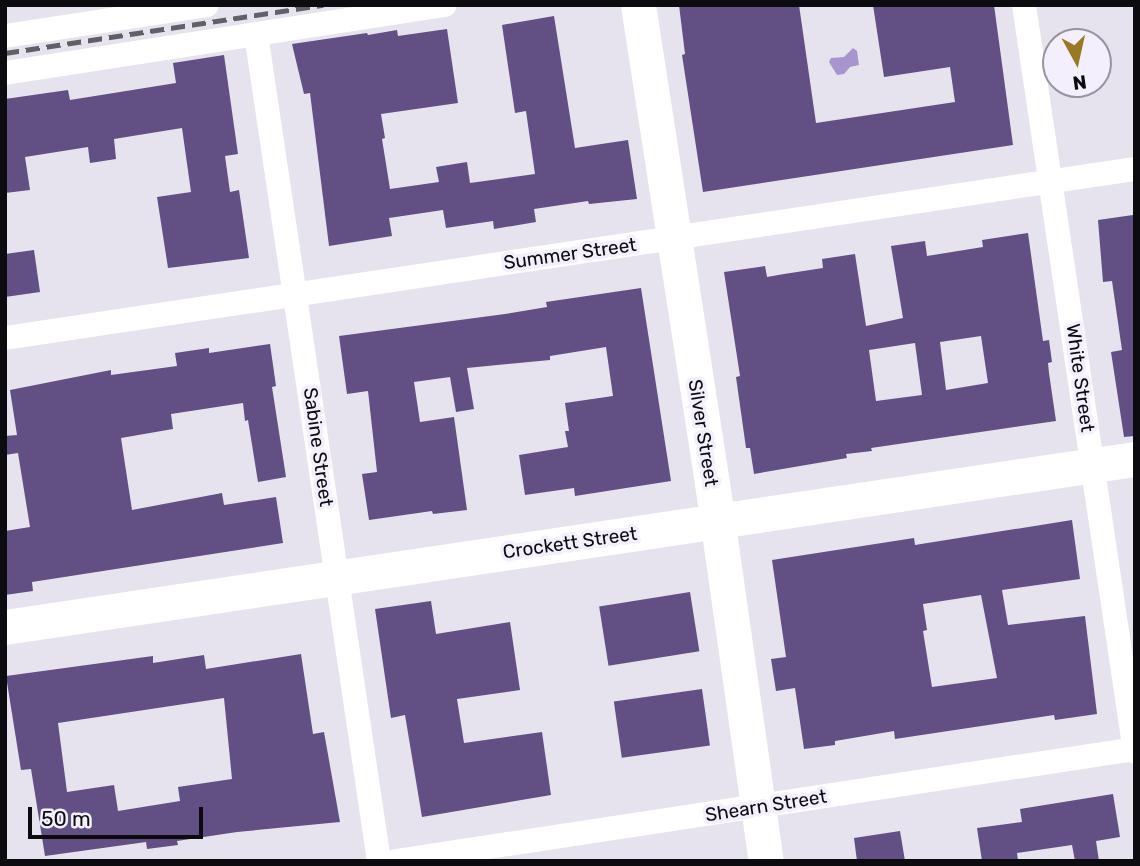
<!DOCTYPE html>
<style>
body{margin:0}
#map{position:relative;width:1140px;height:866px;overflow:hidden;background:#e6e2ee;font-family:Rubik,sans-serif}
div>[style]{position:absolute}
.water>*{inset:0;background:#a995ce}
.building>*{inset:0;background:#624f83;transform-origin:0 0}
.street>*{height:24px;margin:-12px;padding:0 12px;transform-origin:12px;border-radius:12px;background:#fff}
.secondary>*{height:35px;margin:-17.5px;padding:0 17.5px;transform-origin:17.5px;border-radius:17.5px;background:#fff}
.rail>*{height:5px;margin-top:-2.5px;transform-origin:0;background:repeating-linear-gradient(90deg,#626067 0 14px,transparent 0 21px)}
span{translate:-50% -50%;white-space:nowrap;text-align:center;line-height:1.15;-webkit-text-stroke:7px #f3effc;paint-order:stroke}
.street-label{font-size:19px;color:#0c0b0f}
.frame{position:absolute;inset:0;border:7px solid #0c0b0f;pointer-events:none}
.north{position:absolute;left:1042px;top:28px;width:70px;height:70px;box-sizing:border-box;background:#f3effc;border:2px solid #97949d;border-radius:50%;rotate:172deg;font-size:19px;font-weight:700;line-height:28px;text-align:center;color:#0c0b0f}
.north::after{content:'';display:block;margin:auto;width:24px;height:32px;background:#997a23;clip-path:polygon(50% 0,100% 100%,50% 72%,0 100%)}
.scale{position:absolute;left:28px;top:807px;width:175px;height:32px;box-sizing:border-box;border:4px solid #0c0b0f;border-top:0;padding-left:9px;font-size:21px;line-height:24px;white-space:nowrap;color:#0c0b0f;-webkit-text-stroke:5px #f3effc;paint-order:stroke}
</style>
<div id="map">
<div class="water">
<i style="clip-path:polygon(853px 48px,857px 51px,859px 65px,850px 67px,844px 74px,837px 75px,829px 62px,831px 58px,844px 57px)"></i>
</div>
<div class="building">
<i style="clip-path:polygon(679px 5px,799px 5px,816px 123px,955px 102px,950px 67px,884px 77px,873px 5px,994px 5px,1013px 145px,703px 192px,682px 55px,685px 54px)"></i>
<i style="clip-path:polygon(554px 16px,575px 148px,628px 140px,637px 199px,589px 204px,588px 201px,534px 209px,536px 222px,494px 229px,493px 221px,446px 228px,443px 210px,389px 218px,392px 236px,329px 246px,310px 93px,304px 94px,292px 44px,367px 33px,368px 35px,397px 30px,398px 36px,447px 29px,458px 103px,381px 114px,385px 138px,382px 139px,390px 189px,439px 182px,436px 167px,467px 162px,470px 183px,535px 174px,526px 111px,515px 113px,502px 25px)"></i>
<i style="clip-path:polygon(224px 55px,238px 154px,225px 156px,230px 192px,239px 190px,249px 258px,168px 268px,157px 197px,191px 192px,182px 128px,114px 139px,116px 159px,90px 163px,88px 147px,25px 157px,30px 190px,5px 193px,5px 99px,68px 90px,70px 100px,176px 83px,173px 63px)"></i>
<i style="clip-path:polygon(1133px 215px,1135px 436px,1124px 437px,1111px 352px,1122px 350px,1112px 281px,1103px 282px,1098px 220px)"></i>
<i style="clip-path:polygon(evenodd,1028px 233px,1043px 341px,1049px 340px,1052px 362px,1048px 363px,1049px 373px,1056px 421px,871px 448px,872px 451px,846px 454px,847px 458px,754px 474px,750px 448px,746px 448px,736px 377px,740px 376px,724px 272px,765px 266px,767px 277px,784px 274px,823px 268px,822px 259px,855px 254px,866px 326px,903px 318px,891px 246px,925px 241px,927px 256px,983px 247px,982px 240px,1028px 233px,981px 336px,988px 383px,946px 390px,940px 342px,981px 336px,1028px 233px,915px 343px,922px 395px,876px 401px,869px 350px,915px 343px)"></i>
<i style="clip-path:polygon(34px 250px,40px 292px,5px 297px,5px 254px)"></i>
<i style="clip-path:polygon(641px 288px,671px 481px,575px 496px,574px 488px,525px 495px,519px 455px,568px 447px,565px 431px,569px 431px,565px 403px,613px 396px,606px 347px,550px 356px,550px 360px,467px 368px,474px 409px,456px 412px,450px 377px,414px 382px,420px 422px,454px 417px,467px 510px,433px 514px,432px 511px,369px 520px,362px 474px,377px 472px,368px 391px,347px 394px,339px 336px,505px 314px,547px 307px,546px 302px)"></i>
<i style="clip-path:polygon(270px 344px,276px 386px,272px 387px,286px 477px,258px 482px,248px 420px,245px 421px,243px 403px,171px 414px,173px 429px,121px 438px,132px 510px,222px 493px,224px 505px,276px 497px,283px 543px,32px 582px,33px 591px,5px 595px,5px 531px,30px 527px,18px 453px,5px 455px,5px 436px,17px 435px,10px 390px,111px 370px,111px 375px,177px 366px,175px 353px,209px 348px,209px 353px)"></i>
<i style="clip-path:polygon(evenodd,1072px 520px,1080px 579px,1002px 590px,1008px 625px,1085px 616px,1097px 714px,1055px 720px,1054px 715px,895px 739px,894px 731px,835px 741px,835px 745px,804px 749px,795px 688px,776px 691px,771px 659px,786px 657px,772px 560px,914px 538px,915px 545px,1072px 520px,981px 595px,997px 678px,932px 687px,923px 631px,927px 630px,923px 604px,981px 595px)"></i>
<i style="left:690px;top:592px;width:60px;height:92px;rotate:81deg"></i>
<i style="clip-path:polygon(431px 601px,436px 634px,510px 622px,520px 690px,457px 699px,464px 743px,542px 732px,551px 795px,422px 817px,405px 715px,391px 718px,375px 609px)"></i>
<i style="clip-path:polygon(evenodd,301px 654px,313px 734px,324px 732px,340px 822px,237px 832px,177px 841px,178px 845px,147px 849px,146px 842px,45px 856px,31px 769px,21px 770px,6px 676px,153px 656px,153px 663px,204px 655px,206px 669px,301px 654px,224px 698px,232px 779px,178px 787px,180px 801px,118px 811px,114px 785px,67px 792px,58px 723px,224px 698px)"></i>
<i style="left:702px;top:689px;width:57px;height:89px;rotate:82deg"></i>
<i style="clip-path:polygon(1113px 794px,1120px 837px,1096px 841px,1099px 861px,1075px 861px,1072px 845px,1017px 853px,1018px 861px,982px 861px,977px 828px,1022px 822px,1020px 809px)"></i>
<i style="clip-path:polygon(900px 831px,905px 861px,857px 861px,854px 838px)"></i>
</div>
<div class="street">
<i style="left:1024px;top:5px;width:755px;rotate:81.55deg"></i>
<i style="left:256px;top:34px;width:836px;rotate:81.54deg"></i>
<i style="left:5px;top:36px;width:204px;rotate:-8.7deg"></i>
<i style="left:5px;top:73px;width:445px;rotate:-8.8deg"></i>
<i style="left:5px;top:338px;width:1143px;rotate:-8.51deg"></i>
<i style="left:396px;top:861px;width:747px;rotate:-8.62deg"></i>
</div>
<div class="secondary">
<i style="left:638px;top:5px;width:484px;rotate:81.2deg"></i>
<i style="left:712px;top:483px;width:382px;rotate:81.9deg"></i>
<i style="left:5px;top:627px;width:1142px;rotate:-8.46deg"></i>
</div>
<div class="rail">
<i style="left:5px;top:53px;width:322px;rotate:-8.6deg"></i>
</div>
<div class="street-label">
<span style="left:570px;top:254px;rotate:-8deg">Summer Street</span>
<span style="left:1080px;top:378px;rotate:82deg">White Street</span>
<span style="left:703px;top:433px;rotate:81deg">Silver Street</span>
<span style="left:318px;top:447px;rotate:82deg">Sabine Street</span>
<span style="left:570px;top:543px;rotate:-8deg">Crockett Street</span>
<span style="left:766px;top:806px;rotate:-9deg">Shearn Street</span>
</div>
<div class="frame"></div>
<div class="north">N</div>
<div class="scale">50 m</div>
</div>
